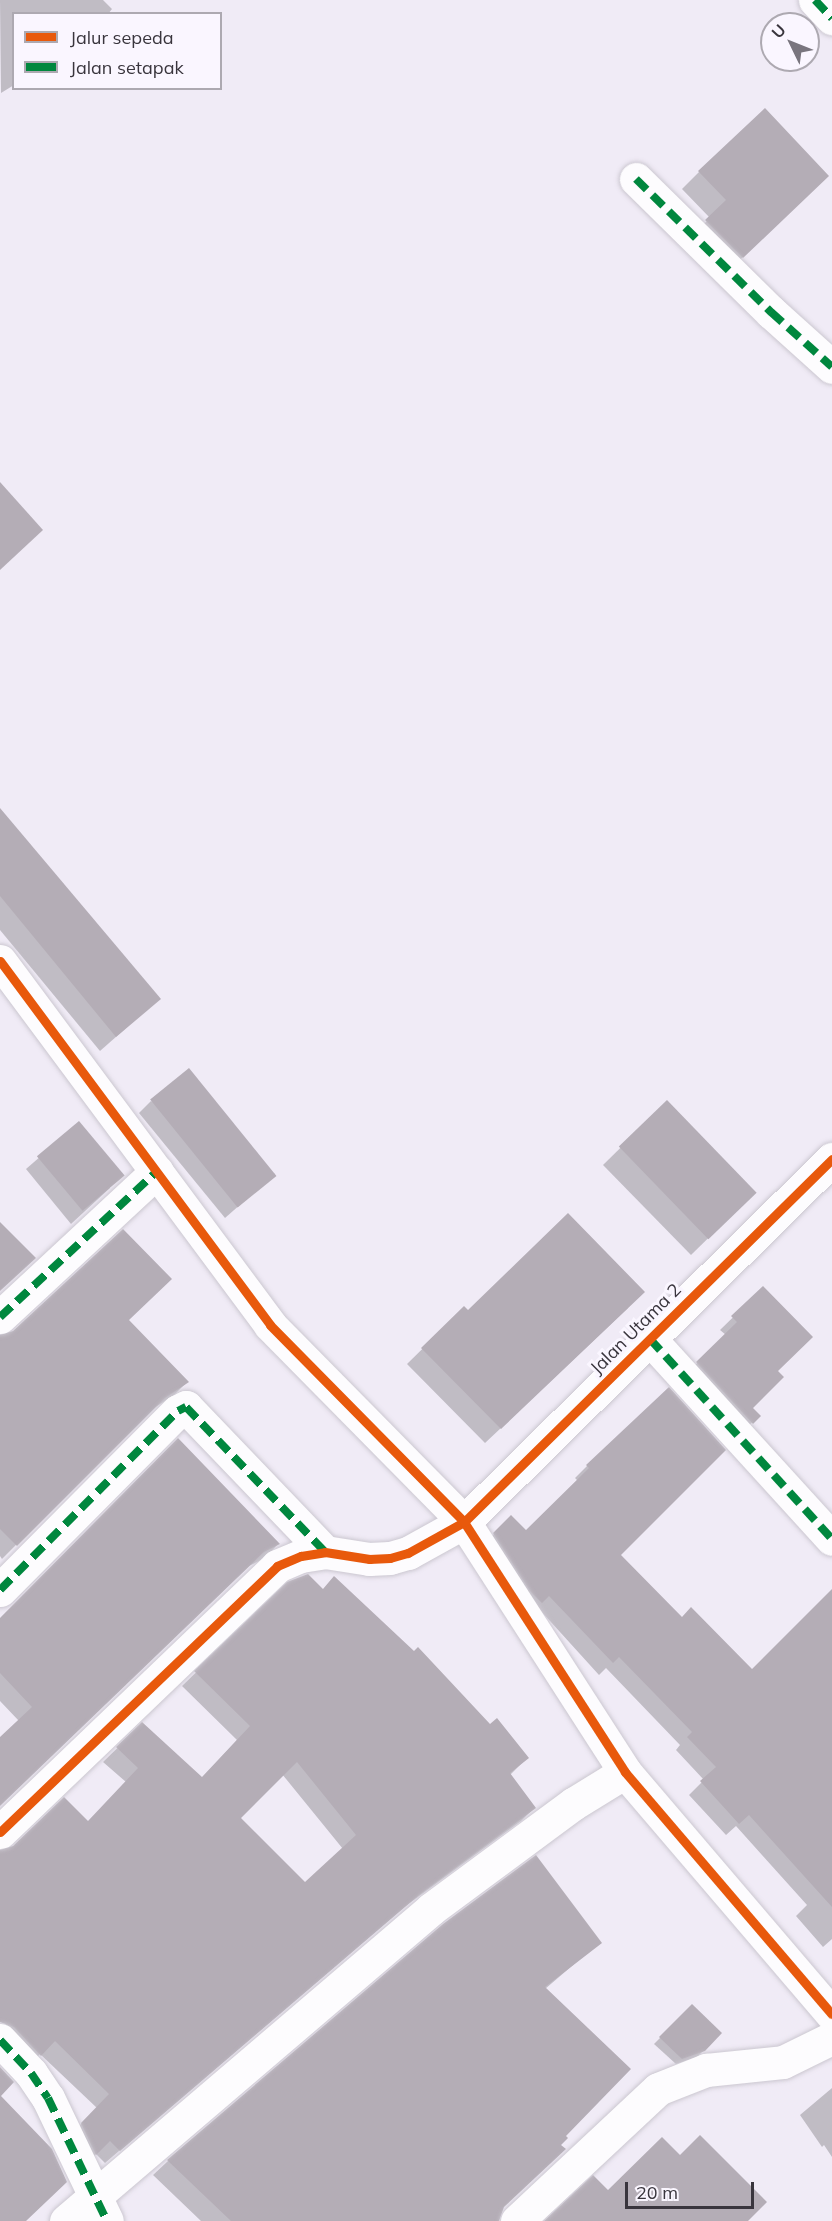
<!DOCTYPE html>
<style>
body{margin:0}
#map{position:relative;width:832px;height:2221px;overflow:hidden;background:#f0ebf6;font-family:Mulish,sans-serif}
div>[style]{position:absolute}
.shadow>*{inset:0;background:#0003}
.building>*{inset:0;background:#b4adb6;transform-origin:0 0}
.roads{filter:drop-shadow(0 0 2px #cbc7d0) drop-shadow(0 0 2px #cbc7d0)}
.street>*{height:33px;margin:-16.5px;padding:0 16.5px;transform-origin:16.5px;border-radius:16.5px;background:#fdfcfe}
.quiet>*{height:8px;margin-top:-4px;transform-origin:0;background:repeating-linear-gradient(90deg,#00873e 0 15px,transparent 0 23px)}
.cycleway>*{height:9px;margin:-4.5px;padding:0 4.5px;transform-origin:4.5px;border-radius:4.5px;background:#e8590c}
span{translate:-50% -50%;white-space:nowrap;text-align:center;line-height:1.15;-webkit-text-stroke:6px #faf6ff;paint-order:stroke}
.street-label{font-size:18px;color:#39353d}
.legend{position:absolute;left:12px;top:12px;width:210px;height:78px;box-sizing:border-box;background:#faf6ff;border:2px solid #ada9b1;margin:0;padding:8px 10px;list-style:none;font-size:18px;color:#39353d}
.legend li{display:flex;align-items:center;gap:12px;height:30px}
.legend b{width:30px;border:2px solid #ada9b1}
.north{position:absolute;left:760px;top:12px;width:60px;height:60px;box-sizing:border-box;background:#faf6ff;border:2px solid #ada9b1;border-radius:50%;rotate:313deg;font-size:16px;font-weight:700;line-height:24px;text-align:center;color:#39353d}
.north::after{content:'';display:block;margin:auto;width:21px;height:27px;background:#79757e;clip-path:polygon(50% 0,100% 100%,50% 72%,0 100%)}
.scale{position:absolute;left:625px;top:2182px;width:129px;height:27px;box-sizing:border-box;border:3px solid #39353d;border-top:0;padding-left:8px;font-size:18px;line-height:21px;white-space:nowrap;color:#39353d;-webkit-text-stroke:4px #faf6ff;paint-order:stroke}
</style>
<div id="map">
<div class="shadow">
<i style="clip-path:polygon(0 0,103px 0,112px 9px,108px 14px,14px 14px,14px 85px,1px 93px)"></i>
<i style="clip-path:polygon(699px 172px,810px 193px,725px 274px,689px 239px,710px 218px,682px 189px)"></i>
<i style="clip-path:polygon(0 810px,159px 999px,100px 1051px,0 930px)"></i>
<i style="clip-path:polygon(151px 1101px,275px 1174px,225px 1218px,139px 1113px)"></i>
<i style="clip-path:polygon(667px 1102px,737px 1210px,691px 1255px,603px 1165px)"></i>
<i style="clip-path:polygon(79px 1123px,110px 1188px,71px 1224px,26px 1169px)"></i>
<i style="clip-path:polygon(763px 1288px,776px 1371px,751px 1408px,758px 1416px,740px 1435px,685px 1375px,726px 1335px,720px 1330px)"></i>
<i style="clip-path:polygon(464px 1308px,468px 1312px,628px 1308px,485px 1443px,407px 1364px)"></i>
<i style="clip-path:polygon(127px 1320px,187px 1382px,173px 1396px,149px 1411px,2px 1559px,0 1556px,0 1337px)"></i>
<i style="clip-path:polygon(669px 1390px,619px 1555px,682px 1619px,752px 1671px,832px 1592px,832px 1939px,823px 1947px,796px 1916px,807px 1905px,736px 1826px,726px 1835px,689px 1795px,704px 1780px,676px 1750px,680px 1745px,606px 1668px,599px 1675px,482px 1546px,511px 1517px,525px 1532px,578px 1481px,575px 1478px,587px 1466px)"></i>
<i style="clip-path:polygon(278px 1544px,265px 1558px,249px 1566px,0 1805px,0 1739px,19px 1721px,0 1701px,0 1620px)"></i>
<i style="clip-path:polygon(evenodd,288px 1583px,322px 1590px,527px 1758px,510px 1775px,534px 1808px,521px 1821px,403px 1908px,105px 2163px,96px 2154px,82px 2167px,68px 2137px,97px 2108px,40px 2054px,26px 2068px,0 2031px,12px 2018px,0 2007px,0 1852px,88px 1823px,126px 1782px,103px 1762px,142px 1724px,202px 1778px,237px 1740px,182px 1686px,288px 1583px,282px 1774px,343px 1849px,305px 1884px,239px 1818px,282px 1774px)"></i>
<i style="clip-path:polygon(600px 1942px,545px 1989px,564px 2136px,501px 2209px,497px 2221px,201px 2221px,153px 2175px,168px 2161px)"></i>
<i style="clip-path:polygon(692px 2006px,720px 2034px,697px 2057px,676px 2064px,654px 2044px)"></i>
<i style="clip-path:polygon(832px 2088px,832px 2157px,824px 2145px,822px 2147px,800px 2115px)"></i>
</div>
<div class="building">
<i style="clip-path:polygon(765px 108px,829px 176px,743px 258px,705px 220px,726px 200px,698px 171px)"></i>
<i style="clip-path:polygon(0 482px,43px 530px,0 570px)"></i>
<i style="clip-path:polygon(0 808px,161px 999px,116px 1037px,0 896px)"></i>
<i style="left:189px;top:1068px;width:139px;height:50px;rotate:51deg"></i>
<i style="left:667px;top:1100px;width:129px;height:67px;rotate:46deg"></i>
<i style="left:79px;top:1121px;width:71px;height:55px;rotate:50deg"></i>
<i style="clip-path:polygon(568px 1213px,645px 1292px,501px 1429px,421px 1348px,464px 1306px,468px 1310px)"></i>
<i style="clip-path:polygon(0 1222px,36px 1258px,0 1291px)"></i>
<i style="clip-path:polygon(123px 1229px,172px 1279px,129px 1320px,189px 1382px,165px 1398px,17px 1546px,0 1529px,0 1335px,13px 1331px)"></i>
<i style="clip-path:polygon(763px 1286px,813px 1337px,778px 1371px,784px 1377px,753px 1408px,761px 1416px,753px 1424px,696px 1362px,737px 1322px,731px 1316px)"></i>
<i style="clip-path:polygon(669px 1387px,726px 1450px,621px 1555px,682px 1617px,691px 1607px,752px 1669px,832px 1589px,832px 1907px,749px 1815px,739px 1824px,700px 1781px,716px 1767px,687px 1737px,692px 1732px,619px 1657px,613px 1663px,549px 1596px,542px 1603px,530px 1591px,493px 1533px,511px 1515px,526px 1530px,589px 1468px,586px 1465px)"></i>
<i style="clip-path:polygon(178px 1438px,280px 1544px,264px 1552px,0 1806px,0 1737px,32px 1707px,0 1673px,0 1618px)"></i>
<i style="clip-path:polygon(evenodd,308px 1574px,323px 1589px,334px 1576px,414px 1651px,418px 1647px,490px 1724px,497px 1718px,529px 1758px,510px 1773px,536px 1808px,419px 1895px,120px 2151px,110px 2141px,96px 2155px,81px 2123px,109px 2094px,55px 2041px,41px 2056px,14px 2027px,0 2022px,0 1850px,13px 1846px,64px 1797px,88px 1821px,138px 1768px,116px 1747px,142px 1722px,202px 1777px,250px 1726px,194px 1671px,287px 1582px,308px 1574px,297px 1762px,356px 1835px,305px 1882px,241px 1818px,297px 1762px)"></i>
<i style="clip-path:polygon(536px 1855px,602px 1943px,545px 1987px,631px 2069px,566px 2136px,568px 2138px,561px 2145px,566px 2149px,504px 2207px,499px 2221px,231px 2221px,167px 2160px,443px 1924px)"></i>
<i style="clip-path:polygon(692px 2004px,722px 2033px,705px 2051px,682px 2059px,659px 2037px)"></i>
<i style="clip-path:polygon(0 2067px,14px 2082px,1px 2096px,52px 2149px,67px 2182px,26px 2221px,0 2221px)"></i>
<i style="clip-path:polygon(700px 2135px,767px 2202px,748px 2221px,544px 2221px,593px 2175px,608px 2190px,662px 2137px,680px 2155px)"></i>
</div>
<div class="roads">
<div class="street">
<i style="left:815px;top:0;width:25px;rotate:47deg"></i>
<i style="left:636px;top:179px;width:190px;rotate:44.6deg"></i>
<i style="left:771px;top:312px;width:82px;rotate:42deg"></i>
<i style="left:0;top:961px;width:453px;rotate:53.4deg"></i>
<i style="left:270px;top:1325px;width:276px;rotate:45.4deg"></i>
<i style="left:464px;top:1522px;width:297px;rotate:57.2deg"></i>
<i style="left:625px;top:1772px;width:318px;rotate:49.5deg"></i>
<i style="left:0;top:1317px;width:214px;rotate:-42.9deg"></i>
<i style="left:650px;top:1339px;width:270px;rotate:47.7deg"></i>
<i style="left:0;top:1590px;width:252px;rotate:-45.2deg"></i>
<i style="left:178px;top:1411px;width:9px;rotate:-27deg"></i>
<i style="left:186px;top:1407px;width:201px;rotate:46.2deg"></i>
<i style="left:0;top:1832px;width:384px;rotate:-43.8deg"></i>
<i style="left:277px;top:1566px;width:26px;rotate:-23deg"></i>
<i style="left:301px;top:1556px;width:24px;rotate:-9deg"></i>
<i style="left:325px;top:1552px;width:45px;rotate:9deg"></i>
<i style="left:369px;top:1559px;width:21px;rotate:-3deg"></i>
<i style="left:390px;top:1558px;width:19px;rotate:-16deg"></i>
<i style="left:408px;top:1553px;width:64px;rotate:-29deg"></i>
<i style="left:464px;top:1522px;width:517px;rotate:-44.61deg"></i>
<i style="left:0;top:2040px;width:45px;rotate:46.8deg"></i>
<i style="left:31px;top:2073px;width:30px;rotate:56deg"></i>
<i style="left:48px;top:2098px;width:136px;rotate:64.4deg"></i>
<i style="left:66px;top:2221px;width:480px;rotate:-40.5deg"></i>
<i style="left:431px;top:1909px;width:177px;rotate:-36.5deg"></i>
<i style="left:573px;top:1804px;width:61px;rotate:-31.6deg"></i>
<i style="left:517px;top:2221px;width:193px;rotate:-43.1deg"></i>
<i style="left:658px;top:2089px;width:52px;rotate:-21.6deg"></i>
<i style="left:706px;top:2070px;width:77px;rotate:-5.9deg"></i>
<i style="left:783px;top:2062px;width:55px;rotate:-26.1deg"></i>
</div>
</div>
<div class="quiet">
<i style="left:815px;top:0;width:25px;rotate:47deg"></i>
<i style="left:636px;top:179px;width:190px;rotate:44.6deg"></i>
<i style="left:771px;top:312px;width:82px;rotate:42deg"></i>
<i style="left:0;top:1317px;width:214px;rotate:-42.9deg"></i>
<i style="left:650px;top:1339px;width:270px;rotate:47.7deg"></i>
<i style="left:0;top:1590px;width:252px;rotate:-45.2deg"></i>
<i style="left:178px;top:1411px;width:9px;rotate:-27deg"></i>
<i style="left:186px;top:1407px;width:201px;rotate:46.2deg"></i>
<i style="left:0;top:2040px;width:45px;rotate:46.8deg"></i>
<i style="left:31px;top:2073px;width:30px;rotate:56deg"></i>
<i style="left:48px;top:2098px;width:136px;rotate:64.4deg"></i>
</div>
<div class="cycleway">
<i style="left:0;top:961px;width:453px;rotate:53.4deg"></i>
<i style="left:270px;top:1325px;width:276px;rotate:45.4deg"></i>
<i style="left:464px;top:1522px;width:297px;rotate:57.2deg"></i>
<i style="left:625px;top:1772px;width:318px;rotate:49.5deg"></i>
<i style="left:0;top:1832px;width:384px;rotate:-43.8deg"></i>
<i style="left:277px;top:1566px;width:26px;rotate:-23deg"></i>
<i style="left:301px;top:1556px;width:24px;rotate:-9deg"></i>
<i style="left:325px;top:1552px;width:45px;rotate:9deg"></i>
<i style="left:369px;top:1559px;width:21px;rotate:-3deg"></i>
<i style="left:390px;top:1558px;width:19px;rotate:-16deg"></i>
<i style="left:408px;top:1553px;width:64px;rotate:-29deg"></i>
<i style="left:464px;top:1522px;width:517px;rotate:-44.61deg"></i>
</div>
<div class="street-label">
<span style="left:636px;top:1329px;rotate:-45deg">Jalan Utama 2</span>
</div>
<ul class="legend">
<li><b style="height:8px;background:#e8590c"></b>Jalur sepeda</li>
<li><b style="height:8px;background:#00873e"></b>Jalan setapak</li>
</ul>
<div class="north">U</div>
<div class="scale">20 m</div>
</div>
